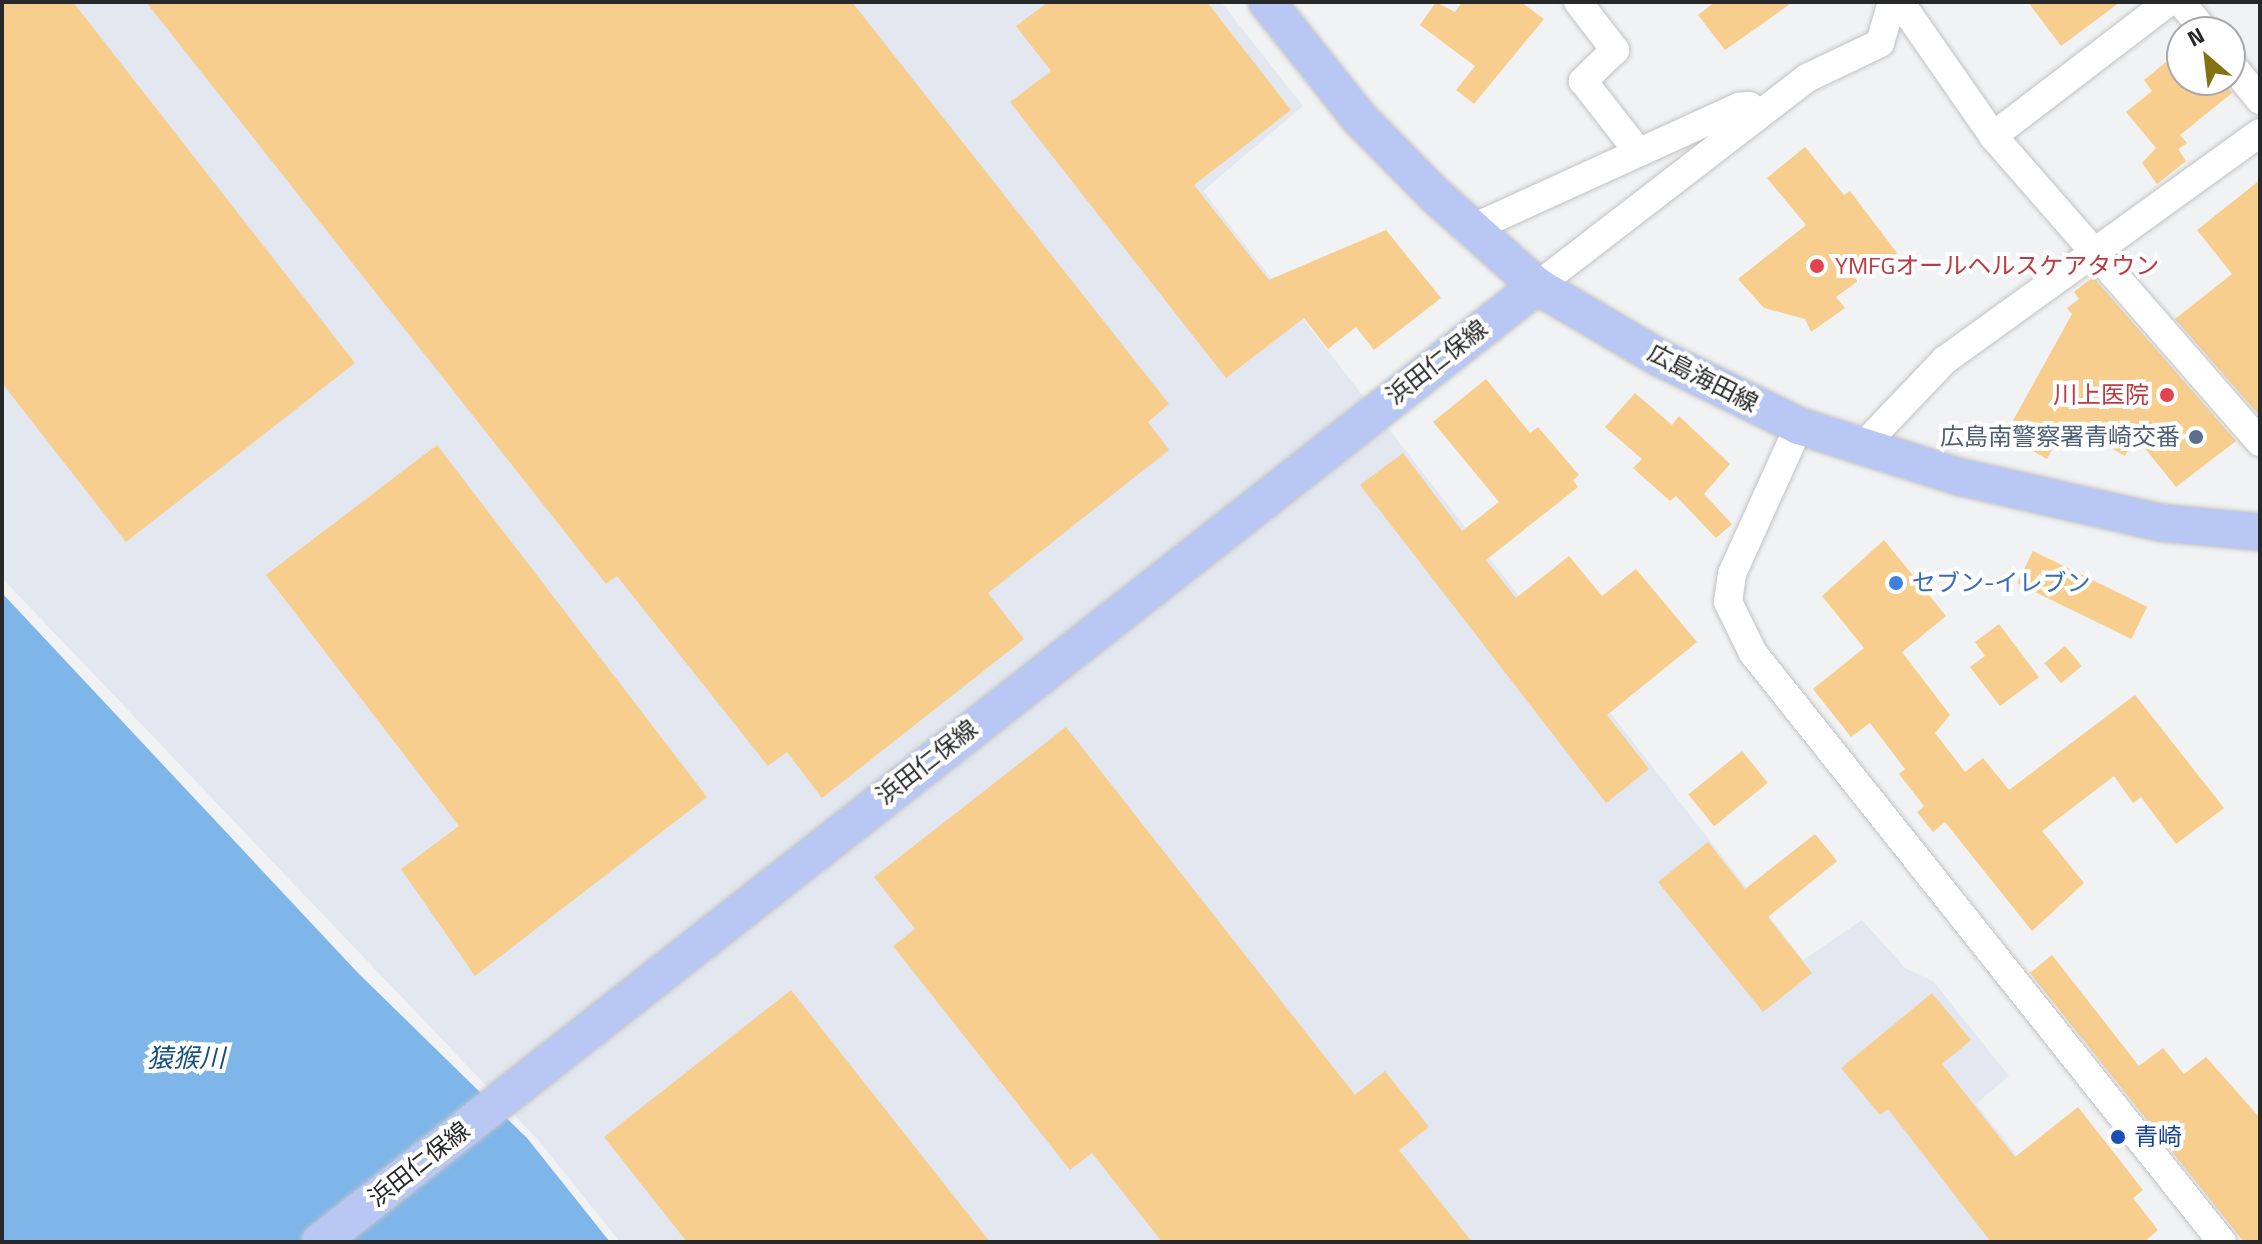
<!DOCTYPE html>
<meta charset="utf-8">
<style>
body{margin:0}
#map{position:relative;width:2262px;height:1244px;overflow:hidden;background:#f1f2f4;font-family:"Titillium Web","Noto Sans JP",sans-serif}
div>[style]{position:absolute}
.built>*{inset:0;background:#e2e7f0}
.water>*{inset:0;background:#7eb6ea}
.building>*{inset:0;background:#f7ce8d;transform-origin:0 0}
.roads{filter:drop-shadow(0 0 2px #c1c2c4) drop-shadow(0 0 2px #c1c2c4)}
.minor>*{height:28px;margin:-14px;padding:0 14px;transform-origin:14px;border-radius:14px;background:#fff}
.major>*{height:36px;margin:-18px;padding:0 18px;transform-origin:18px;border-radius:18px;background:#b9c7f5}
.dots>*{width:22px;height:22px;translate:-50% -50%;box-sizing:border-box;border:4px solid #fff;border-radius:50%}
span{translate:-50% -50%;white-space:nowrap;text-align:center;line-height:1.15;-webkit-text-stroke:8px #fff;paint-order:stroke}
.health-label{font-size:24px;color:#be3a42}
.left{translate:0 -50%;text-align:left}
.right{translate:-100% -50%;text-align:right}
.street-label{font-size:24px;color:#272829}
.service-label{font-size:24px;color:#4e5e75}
.shop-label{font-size:24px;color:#366cbe}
.transit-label{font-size:24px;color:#164399}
.water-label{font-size:26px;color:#145181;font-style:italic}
.frame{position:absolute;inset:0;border:4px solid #272829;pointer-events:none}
.north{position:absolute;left:2166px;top:16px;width:80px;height:80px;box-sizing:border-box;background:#fff;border:2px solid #a9a9a9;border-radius:50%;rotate:332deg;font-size:22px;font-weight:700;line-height:32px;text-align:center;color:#272829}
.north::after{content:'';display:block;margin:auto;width:28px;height:36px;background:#847111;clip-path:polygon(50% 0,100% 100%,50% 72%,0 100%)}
</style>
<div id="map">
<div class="built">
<i style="clip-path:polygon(2px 2px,1221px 2px,1303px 106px,1203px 191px,1803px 960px,1862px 920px,1905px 968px,1933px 981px,2009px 1076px,1976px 1104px,2086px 1242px,620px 1242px,539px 1141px,2px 578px)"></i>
</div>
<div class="water">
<i style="clip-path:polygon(2px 593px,358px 973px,527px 1138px,610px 1242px,2px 1242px)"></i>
</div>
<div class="building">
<i style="clip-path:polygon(2px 2px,73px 2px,355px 363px,126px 542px,2px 383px)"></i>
<i style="clip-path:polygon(146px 2px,852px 2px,1169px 404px,1148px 422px,1169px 450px,988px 593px,1024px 639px,822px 798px,787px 752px,768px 766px,617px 576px,606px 584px)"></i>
<i style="clip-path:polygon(1048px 2px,1207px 2px,1291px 110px,1194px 185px,1269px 280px,1386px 230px,1441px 298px,1374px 350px,1356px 327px,1328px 349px,1304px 318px,1226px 378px,1010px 102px,1051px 71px,1016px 26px)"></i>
<i style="clip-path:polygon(1436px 2px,1455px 12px,1462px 2px,1521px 2px,1544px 19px,1474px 104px,1456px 90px,1475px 66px,1420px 25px)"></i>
<i style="clip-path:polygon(1715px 2px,1793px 2px,1725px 50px,1698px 15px)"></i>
<i style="clip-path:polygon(2028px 2px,2120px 2px,2061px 46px)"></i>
<i style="clip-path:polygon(2182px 49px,2182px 80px,2222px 80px,2232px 93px,2180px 135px,2187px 143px,2178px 149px,2186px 161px,2157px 184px,2142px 163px,2156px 148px,2126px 112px,2152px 91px,2144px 80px)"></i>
<i style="clip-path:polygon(1805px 147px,1844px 195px,1850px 191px,1897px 253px,1836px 297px,1845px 308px,1811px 332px,1805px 319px,1764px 308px,1738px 279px,1806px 225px,1767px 178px)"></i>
<i style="clip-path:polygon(2260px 180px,2260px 416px,2175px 319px,2232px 274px,2197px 230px)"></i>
<i style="clip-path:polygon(2093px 277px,2236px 441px,2176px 487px,2136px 437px,2125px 456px,2067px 422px,2047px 459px,2005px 435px,2072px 314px,2067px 308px,2079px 299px,2074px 292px)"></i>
<i style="clip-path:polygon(1486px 379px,1530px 433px,1538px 427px,1579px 475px,1573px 480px,1578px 487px,1486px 560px,1516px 598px,1569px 556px,1602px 596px,1636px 569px,1697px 642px,1607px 715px,1649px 769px,1606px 803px,1360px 485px,1403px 453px,1462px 531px,1499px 502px,1433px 422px)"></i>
<i style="clip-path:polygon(1635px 393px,1672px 425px,1679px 416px,1730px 464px,1704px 494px,1732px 524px,1716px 538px,1676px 496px,1670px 501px,1633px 468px,1642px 459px,1605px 427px)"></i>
<i style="clip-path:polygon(437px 445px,707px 797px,475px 976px,401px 869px,459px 826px,266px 575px)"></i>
<i style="clip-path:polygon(1884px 540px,1946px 616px,1902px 652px,1950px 715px,1935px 733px,1965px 772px,1983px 758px,2009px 790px,2135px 695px,2224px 808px,2176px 844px,2141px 797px,2133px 803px,2114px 776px,2042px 831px,2084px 883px,2032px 931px,1945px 822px,1933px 832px,1917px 812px,1924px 806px,1899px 774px,1905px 769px,1870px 723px,1851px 737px,1813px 689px,1864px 648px,1822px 596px)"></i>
<i style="left:2033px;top:551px;width:127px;height:36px;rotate:26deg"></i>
<i style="clip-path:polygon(1999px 624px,2039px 677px,2000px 706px,1970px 667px,1985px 656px,1975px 642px)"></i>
<i style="left:2065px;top:646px;width:26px;height:27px;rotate:50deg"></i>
<i style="clip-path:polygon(1066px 727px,1355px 1095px,1385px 1071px,1429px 1127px,1399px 1150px,1472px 1242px,1162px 1242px,1092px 1153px,1070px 1170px,893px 946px,915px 929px,874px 877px)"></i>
<i style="left:1742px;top:751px;width:41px;height:69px;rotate:51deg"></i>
<i style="clip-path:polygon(1815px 834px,1837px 861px,1768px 917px,1812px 973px,1763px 1012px,1658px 882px,1708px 842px,1745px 889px)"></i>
<i style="clip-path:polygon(2052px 955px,2139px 1066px,2163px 1048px,2184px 1074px,2206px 1057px,2260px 1118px,2260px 1242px,2244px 1242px,2030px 973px)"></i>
<i style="clip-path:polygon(791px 990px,990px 1242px,687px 1242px,604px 1137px)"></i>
<i style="clip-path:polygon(1932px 993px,1971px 1040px,1942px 1064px,2015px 1157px,2078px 1107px,2143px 1190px,2133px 1198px,2158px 1230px,2144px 1242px,1991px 1242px,1888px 1109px,1880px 1115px,1841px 1068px)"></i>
</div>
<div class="roads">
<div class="minor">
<i style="left:1578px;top:2px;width:61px;rotate:52.4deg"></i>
<i style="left:1615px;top:50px;width:45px;rotate:135.9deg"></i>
<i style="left:1583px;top:81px;width:88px;rotate:52deg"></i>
<i style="left:1900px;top:2px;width:163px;rotate:55.2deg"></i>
<i style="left:1993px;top:136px;width:406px;rotate:48.9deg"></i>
<i style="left:2181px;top:2px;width:38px;rotate:51deg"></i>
<i style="left:2230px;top:63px;width:48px;rotate:51deg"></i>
<i style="left:1993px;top:136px;width:220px;rotate:-37.4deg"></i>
<i style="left:1473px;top:228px;width:292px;rotate:-24.5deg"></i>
<i style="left:1739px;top:107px;width:10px;rotate:-6deg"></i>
<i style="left:1749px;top:106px;width:13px;rotate:39deg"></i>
<i style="left:1537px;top:286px;width:341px;rotate:-37.6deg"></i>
<i style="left:1807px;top:78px;width:81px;rotate:-25.6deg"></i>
<i style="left:1880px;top:43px;width:43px;rotate:-73.7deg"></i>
<i style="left:1799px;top:426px;width:162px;rotate:114.4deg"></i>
<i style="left:1732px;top:574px;width:28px;rotate:98deg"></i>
<i style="left:1728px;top:602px;width:57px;rotate:63.9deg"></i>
<i style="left:1753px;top:653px;width:753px;rotate:51.47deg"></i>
<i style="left:1863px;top:446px;width:119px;rotate:-46.4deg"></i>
<i style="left:1945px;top:360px;width:388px;rotate:-35.8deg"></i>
</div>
<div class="major">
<i style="left:1267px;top:2px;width:149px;rotate:51.5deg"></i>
<i style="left:1360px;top:119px;width:108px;rotate:45.4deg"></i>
<i style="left:1436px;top:196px;width:135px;rotate:41.7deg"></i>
<i style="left:1537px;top:286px;width:140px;rotate:30.4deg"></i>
<i style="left:1658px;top:357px;width:157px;rotate:26.1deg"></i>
<i style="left:1799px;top:426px;width:169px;rotate:17.6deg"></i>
<i style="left:1960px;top:477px;width:208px;rotate:12.8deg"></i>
<i style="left:2163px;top:523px;width:97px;rotate:5.3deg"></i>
<i style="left:320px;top:1242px;width:1548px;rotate:-38.15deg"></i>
</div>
</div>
<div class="dots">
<i style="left:1817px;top:266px;background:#e0444e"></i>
<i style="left:2167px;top:395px;background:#e0444e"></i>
<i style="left:2196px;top:437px;background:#5c6f8a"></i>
<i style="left:1896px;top:583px;background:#3f7fe0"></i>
<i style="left:2118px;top:1137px;background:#1a4fb4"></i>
</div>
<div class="health-label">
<span class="left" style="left:1835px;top:266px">YMFGオールヘルスケアタウン</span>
<span class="right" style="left:2149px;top:395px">川上医院</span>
</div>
<div class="street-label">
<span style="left:1437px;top:362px;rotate:-38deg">浜田仁保線</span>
<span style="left:1703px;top:378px;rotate:27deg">広島海田線</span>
<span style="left:927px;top:762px;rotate:-38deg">浜田仁保線</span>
<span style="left:419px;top:1164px;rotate:-38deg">浜田仁保線</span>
</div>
<div class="service-label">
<span class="right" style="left:2180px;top:437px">広島南警察署青崎交番</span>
</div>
<div class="shop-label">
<span class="left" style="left:1912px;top:583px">セブン-イレブン</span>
</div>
<div class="transit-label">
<span class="left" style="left:2134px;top:1137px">青崎</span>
</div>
<div class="water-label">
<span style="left:186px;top:1058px">猿猴川</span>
</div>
<div class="frame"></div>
<div class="north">N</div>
</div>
